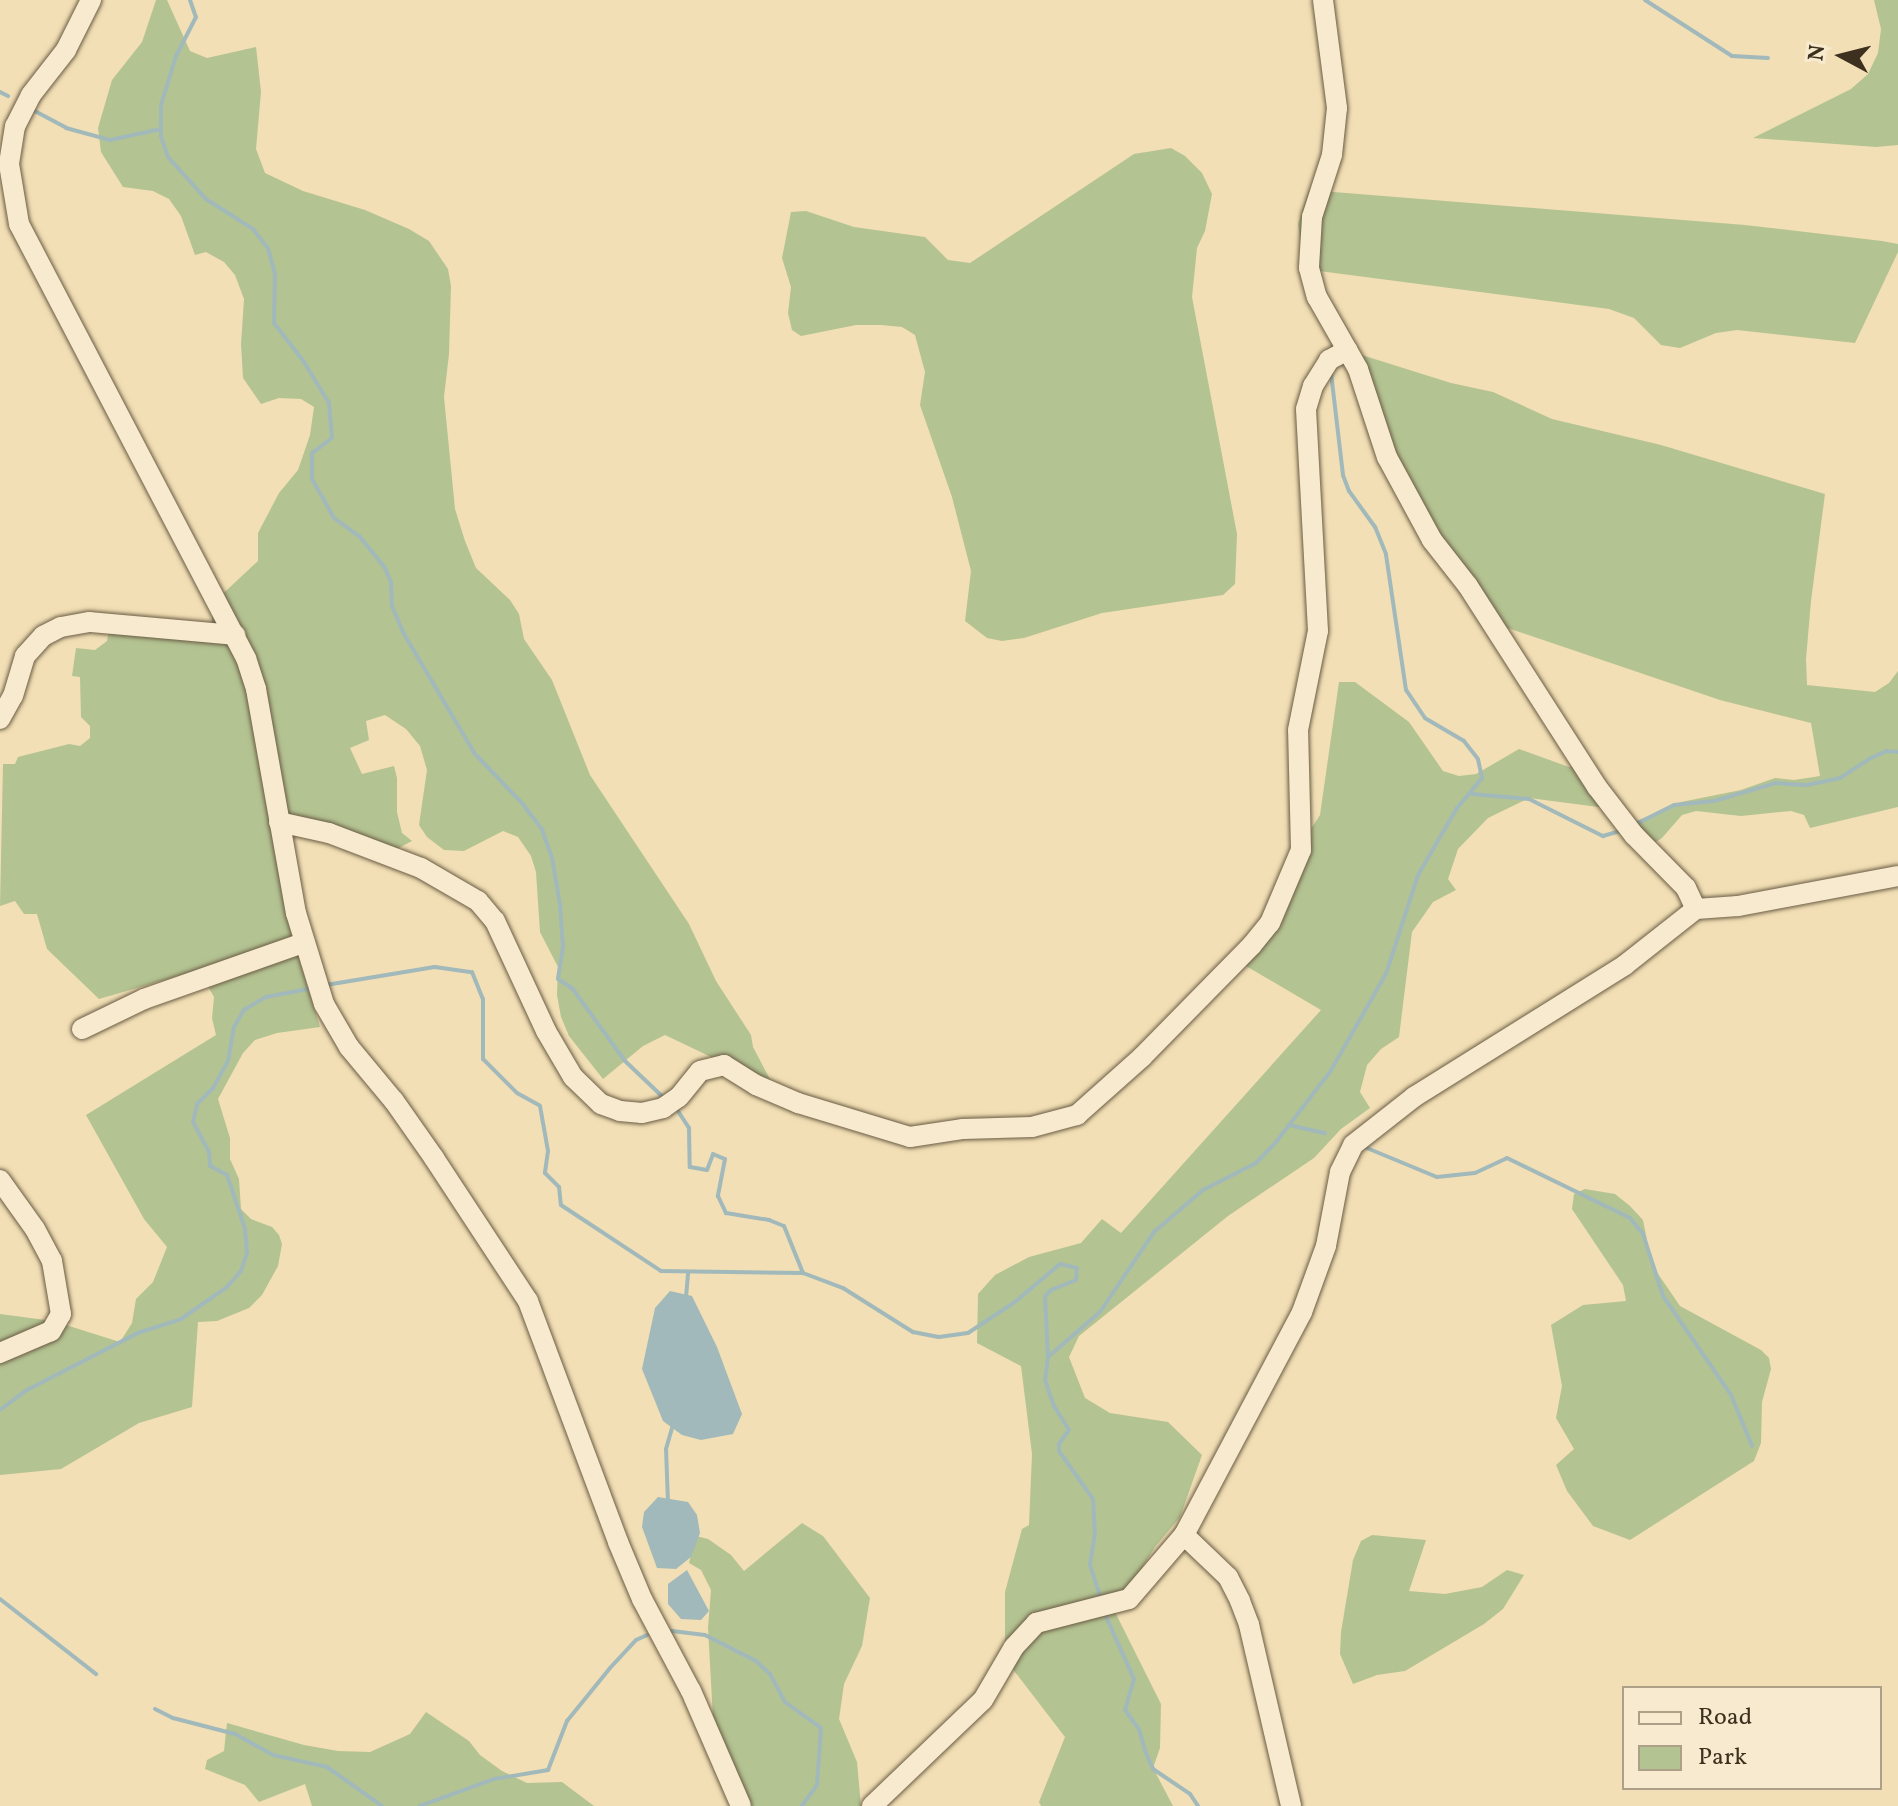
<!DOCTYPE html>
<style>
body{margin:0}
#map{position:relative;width:1898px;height:1806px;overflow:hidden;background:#f2dfb5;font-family:Vollkorn,serif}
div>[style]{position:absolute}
.green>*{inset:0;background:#b4c392}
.water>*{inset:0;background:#a1b9ba}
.stream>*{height:4px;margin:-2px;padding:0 2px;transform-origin:2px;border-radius:2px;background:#a1b9ba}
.roads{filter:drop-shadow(0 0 2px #6a5c44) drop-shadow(0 0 2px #6a5c44)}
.minor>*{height:20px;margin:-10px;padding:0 10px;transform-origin:10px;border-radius:10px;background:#f7eacf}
span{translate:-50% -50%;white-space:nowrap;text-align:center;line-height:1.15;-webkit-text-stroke:6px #f7eacf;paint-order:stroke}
.legend{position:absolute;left:1622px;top:1686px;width:260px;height:104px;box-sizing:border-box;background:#f7eacf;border:2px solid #ada088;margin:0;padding:10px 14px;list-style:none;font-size:24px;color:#3d301e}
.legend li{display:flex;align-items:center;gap:16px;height:40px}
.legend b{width:40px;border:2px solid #ada088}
.north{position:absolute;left:1802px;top:16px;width:80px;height:80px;-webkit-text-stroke:6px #f7eacf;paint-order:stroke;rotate:277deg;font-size:22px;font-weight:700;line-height:32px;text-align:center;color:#3d301e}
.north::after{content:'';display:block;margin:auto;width:28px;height:36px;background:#3d301e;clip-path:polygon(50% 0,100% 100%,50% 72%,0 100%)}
</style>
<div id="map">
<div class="green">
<i style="clip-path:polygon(156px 0,167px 0,190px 51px,207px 58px,256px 47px,261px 92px,256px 149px,265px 173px,303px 191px,365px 210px,409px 229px,429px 241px,448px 269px,451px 286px,449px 354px,444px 397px,455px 509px,465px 541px,476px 568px,510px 600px,519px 614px,524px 639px,552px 680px,590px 775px,689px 924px,716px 981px,751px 1035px,753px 1047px,774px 1087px,665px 1035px,643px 1046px,603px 1079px,569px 1036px,561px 1017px,557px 995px,558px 967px,540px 932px,536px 872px,531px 856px,518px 837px,503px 831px,464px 851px,444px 850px,427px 837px,419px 825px,427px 770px,420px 746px,406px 729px,385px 715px,366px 721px,369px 740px,350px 748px,362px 774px,394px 766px,397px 778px,397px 812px,402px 833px,412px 841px,391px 852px,298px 817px,276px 850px,291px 932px,320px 1027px,277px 1033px,255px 1040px,243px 1053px,218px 1099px,230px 1138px,230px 1159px,239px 1179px,241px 1209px,251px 1219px,272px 1227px,279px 1235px,282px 1244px,278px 1266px,262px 1295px,249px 1308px,217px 1321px,198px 1322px,192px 1407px,139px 1423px,61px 1469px,0 1475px,0 1314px,53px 1321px,120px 1342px,132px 1323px,136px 1299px,153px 1282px,167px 1247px,144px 1219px,86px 1115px,216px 1035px,212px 1018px,214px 997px,199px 970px,99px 999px,47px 949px,37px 914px,24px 914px,15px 901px,0 906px,3px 764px,15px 764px,18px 757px,69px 744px,80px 746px,90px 738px,90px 726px,81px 717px,80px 677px,72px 676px,76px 648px,95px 650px,107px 641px,110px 624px,211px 630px,213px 603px,258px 561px,258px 533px,279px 493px,298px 470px,310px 435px,314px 407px,301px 399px,279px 398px,261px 404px,243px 378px,241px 344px,244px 299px,235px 275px,224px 262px,206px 252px,195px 255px,181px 216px,169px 199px,153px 191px,123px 187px,101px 152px,98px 128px,112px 80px,142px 42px)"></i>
<i style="clip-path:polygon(1874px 0,1898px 0,1898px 145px,1876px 147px,1753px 138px,1851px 89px,1868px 74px,1878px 53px,1881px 29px)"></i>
<i style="clip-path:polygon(1171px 148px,1185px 156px,1202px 173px,1212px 194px,1205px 231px,1197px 248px,1192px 297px,1237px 534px,1235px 584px,1223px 595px,1102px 613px,1024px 638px,1002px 641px,987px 638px,965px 621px,971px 571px,952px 497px,920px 405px,925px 372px,915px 335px,902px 327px,881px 325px,856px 325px,801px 336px,792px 330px,788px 313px,791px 287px,782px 258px,791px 212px,806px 211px,854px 227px,925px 237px,948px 260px,970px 263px,1134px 154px)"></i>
<i style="clip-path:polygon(1309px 190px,1745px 225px,1882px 241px,1898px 244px,1898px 252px,1855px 343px,1737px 330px,1716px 333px,1680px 348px,1661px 345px,1634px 318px,1609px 309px,1304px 269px,1298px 224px)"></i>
<i style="clip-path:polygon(1349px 351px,1451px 383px,1493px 392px,1552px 419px,1661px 445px,1825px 494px,1811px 601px,1806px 659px,1807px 685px,1875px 692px,1889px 683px,1898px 671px,1898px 807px,1810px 828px,1804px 815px,1791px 811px,1741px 816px,1696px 811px,1682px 815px,1662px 838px,1647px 848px,1625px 826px,1681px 802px,1741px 790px,1775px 778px,1794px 780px,1820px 776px,1811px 723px,1720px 700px,1493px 623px,1420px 525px)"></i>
<i style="clip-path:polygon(1339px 682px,1355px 682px,1409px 722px,1443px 771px,1459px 776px,1476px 774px,1519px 749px,1569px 767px,1582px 762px,1606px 808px,1529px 798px,1488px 818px,1458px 849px,1448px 879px,1456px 890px,1433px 902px,1412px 932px,1399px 1037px,1381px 1049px,1367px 1065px,1360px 1092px,1370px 1108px,1341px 1129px,1314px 1158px,1228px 1216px,1079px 1336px,1069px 1357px,1085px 1398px,1110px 1413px,1168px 1422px,1202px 1455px,1180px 1517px,1155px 1547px,1115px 1612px,1161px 1704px,1160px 1748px,1153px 1768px,1173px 1806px,1041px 1806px,1039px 1802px,1065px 1737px,1005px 1659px,1005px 1592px,1022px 1529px,1029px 1525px,1032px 1454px,1021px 1366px,977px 1343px,978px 1294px,995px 1275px,1029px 1257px,1081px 1243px,1102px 1219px,1121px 1233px,1321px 1010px,1234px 959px,1252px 939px,1303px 841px,1320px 815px)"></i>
<i style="clip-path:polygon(1585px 1189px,1615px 1194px,1630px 1206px,1643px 1220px,1652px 1265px,1680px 1306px,1761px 1350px,1769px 1358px,1771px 1369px,1762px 1402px,1761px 1443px,1754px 1461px,1630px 1540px,1593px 1526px,1567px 1491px,1556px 1465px,1574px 1449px,1556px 1418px,1562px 1386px,1551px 1325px,1583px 1305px,1626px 1301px,1623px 1285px,1572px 1209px,1574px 1194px)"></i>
<i style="clip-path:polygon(802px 1523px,823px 1536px,870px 1598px,862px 1646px,844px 1684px,839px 1719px,857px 1762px,861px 1806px,733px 1806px,713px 1718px,708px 1628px,711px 1590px,701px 1570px,689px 1563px,696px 1536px,708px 1539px,731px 1555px,744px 1571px)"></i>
<i style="clip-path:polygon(1372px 1535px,1426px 1540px,1409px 1591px,1445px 1594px,1482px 1587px,1507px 1570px,1524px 1575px,1503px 1609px,1484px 1624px,1405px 1671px,1377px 1675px,1353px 1684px,1340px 1654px,1341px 1632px,1353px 1560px,1361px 1541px)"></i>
<i style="clip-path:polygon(426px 1712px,469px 1741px,480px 1755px,502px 1771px,527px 1783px,562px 1782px,594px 1806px,312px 1806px,305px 1784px,259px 1802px,245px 1785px,205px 1769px,207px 1760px,224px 1751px,227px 1723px,304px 1745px,338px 1751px,370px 1752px,410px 1734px)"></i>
</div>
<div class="water">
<i style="clip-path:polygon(670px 1291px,692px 1296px,717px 1347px,742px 1414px,733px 1434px,701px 1440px,682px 1435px,663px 1421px,642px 1369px,655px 1308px)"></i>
<i style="clip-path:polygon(658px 1497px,688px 1502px,697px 1515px,700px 1533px,691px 1557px,676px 1569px,657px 1568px,642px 1527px,644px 1512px)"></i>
<i style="clip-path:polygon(687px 1570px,709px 1611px,701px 1620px,681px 1619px,668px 1604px,668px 1584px)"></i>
</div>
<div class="stream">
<i style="left:190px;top:0;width:18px;rotate:71deg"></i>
<i style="left:196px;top:17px;width:44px;rotate:117.1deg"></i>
<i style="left:176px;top:56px;width:51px;rotate:107deg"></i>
<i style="left:161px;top:105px;width:31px;rotate:90deg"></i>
<i style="left:161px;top:136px;width:22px;rotate:72deg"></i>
<i style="left:168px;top:157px;width:57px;rotate:47.9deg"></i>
<i style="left:206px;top:199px;width:56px;rotate:32.6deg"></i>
<i style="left:253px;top:229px;width:24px;rotate:52deg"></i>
<i style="left:268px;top:248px;width:27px;rotate:75deg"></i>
<i style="left:275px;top:274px;width:49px;rotate:91.2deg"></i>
<i style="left:274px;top:323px;width:49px;rotate:52.4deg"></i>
<i style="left:304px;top:362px;width:48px;rotate:58.6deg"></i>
<i style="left:329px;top:403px;width:35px;rotate:85deg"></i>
<i style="left:332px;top:438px;width:25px;rotate:143deg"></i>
<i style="left:312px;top:453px;width:26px;rotate:90deg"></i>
<i style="left:312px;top:479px;width:45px;rotate:60.6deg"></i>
<i style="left:334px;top:518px;width:32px;rotate:36deg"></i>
<i style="left:360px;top:537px;width:40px;rotate:51deg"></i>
<i style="left:385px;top:568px;width:15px;rotate:67deg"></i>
<i style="left:391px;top:582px;width:24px;rotate:88deg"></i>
<i style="left:392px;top:606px;width:30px;rotate:67deg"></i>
<i style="left:404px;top:634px;width:139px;rotate:59.4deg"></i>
<i style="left:475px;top:754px;width:68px;rotate:46.2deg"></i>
<i style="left:522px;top:803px;width:34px;rotate:53deg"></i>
<i style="left:542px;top:830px;width:29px;rotate:70deg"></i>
<i style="left:552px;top:857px;width:49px;rotate:80.5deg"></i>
<i style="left:560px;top:905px;width:42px;rotate:85.9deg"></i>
<i style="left:563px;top:947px;width:32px;rotate:99deg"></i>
<i style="left:558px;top:979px;width:17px;rotate:33deg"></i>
<i style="left:572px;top:988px;width:90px;rotate:54deg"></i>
<i style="left:625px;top:1061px;width:57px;rotate:43.6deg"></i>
<i style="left:1645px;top:0;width:103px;rotate:32.8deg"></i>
<i style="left:1732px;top:56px;width:36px;rotate:3deg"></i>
<i style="left:0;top:92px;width:9px;rotate:27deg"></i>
<i style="left:31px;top:109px;width:40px;rotate:28deg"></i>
<i style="left:66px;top:128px;width:46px;rotate:15.3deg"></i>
<i style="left:110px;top:140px;width:52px;rotate:-12.2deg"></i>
<i style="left:1472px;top:794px;width:57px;rotate:5deg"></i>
<i style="left:1529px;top:799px;width:83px;rotate:26.6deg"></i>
<i style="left:1603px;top:836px;width:22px;rotate:-16deg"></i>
<i style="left:1636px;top:824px;width:42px;rotate:-26.6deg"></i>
<i style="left:1674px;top:805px;width:40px;rotate:-5.7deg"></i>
<i style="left:1714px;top:801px;width:65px;rotate:-16.2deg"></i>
<i style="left:1776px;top:783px;width:31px;rotate:4deg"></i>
<i style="left:1807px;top:785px;width:34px;rotate:-12deg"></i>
<i style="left:1840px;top:778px;width:37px;rotate:-33deg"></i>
<i style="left:1871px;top:758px;width:17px;rotate:-24deg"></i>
<i style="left:1887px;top:751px;width:11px;rotate:5deg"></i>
<i style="left:326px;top:985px;width:110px;rotate:-9.4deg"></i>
<i style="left:435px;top:967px;width:37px;rotate:8deg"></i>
<i style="left:472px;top:972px;width:29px;rotate:68deg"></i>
<i style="left:483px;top:999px;width:60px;rotate:90deg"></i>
<i style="left:483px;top:1059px;width:48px;rotate:45deg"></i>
<i style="left:517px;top:1093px;width:26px;rotate:29deg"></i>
<i style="left:540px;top:1106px;width:46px;rotate:79.9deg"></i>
<i style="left:548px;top:1151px;width:22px;rotate:98deg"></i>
<i style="left:545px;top:1173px;width:20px;rotate:45deg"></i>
<i style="left:559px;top:1187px;width:18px;rotate:84deg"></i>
<i style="left:561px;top:1205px;width:120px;rotate:33.4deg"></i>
<i style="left:661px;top:1271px;width:142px;rotate:0.8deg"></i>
<i style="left:803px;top:1273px;width:43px;rotate:20.6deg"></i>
<i style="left:843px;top:1288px;width:83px;rotate:32.2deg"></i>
<i style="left:913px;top:1332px;width:26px;rotate:11deg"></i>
<i style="left:939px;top:1337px;width:29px;rotate:-8deg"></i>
<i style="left:968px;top:1333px;width:56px;rotate:-33.4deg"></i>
<i style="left:1015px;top:1302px;width:59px;rotate:-40.2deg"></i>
<i style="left:1060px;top:1264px;width:17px;rotate:13deg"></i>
<i style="left:1077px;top:1268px;width:12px;rotate:95deg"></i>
<i style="left:1076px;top:1280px;width:27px;rotate:158deg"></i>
<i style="left:1051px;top:1290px;width:8px;rotate:135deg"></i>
<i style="left:1045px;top:1296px;width:61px;rotate:87.2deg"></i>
<i style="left:1048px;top:1357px;width:23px;rotate:97deg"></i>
<i style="left:1045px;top:1380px;width:28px;rotate:71deg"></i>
<i style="left:1054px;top:1406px;width:28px;rotate:58deg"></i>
<i style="left:1069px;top:1430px;width:17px;rotate:126deg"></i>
<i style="left:1059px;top:1444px;width:7px;rotate:90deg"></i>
<i style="left:1059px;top:1451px;width:59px;rotate:54.7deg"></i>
<i style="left:1093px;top:1499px;width:34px;rotate:87deg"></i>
<i style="left:1095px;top:1533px;width:32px;rotate:99deg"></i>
<i style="left:1090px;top:1565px;width:35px;rotate:72deg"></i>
<i style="left:676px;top:1108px;width:24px;rotate:57deg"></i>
<i style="left:689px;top:1128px;width:39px;rotate:89deg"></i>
<i style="left:690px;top:1167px;width:17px;rotate:10deg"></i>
<i style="left:707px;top:1170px;width:17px;rotate:-69deg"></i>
<i style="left:713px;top:1154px;width:13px;rotate:23deg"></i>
<i style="left:725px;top:1159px;width:38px;rotate:101deg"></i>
<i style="left:718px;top:1196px;width:19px;rotate:65deg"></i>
<i style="left:726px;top:1213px;width:44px;rotate:9.2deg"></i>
<i style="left:769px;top:1220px;width:16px;rotate:22deg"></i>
<i style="left:784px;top:1226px;width:51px;rotate:68deg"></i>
<i style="left:1289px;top:1125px;width:37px;rotate:13deg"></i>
<i style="left:1362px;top:1146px;width:81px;rotate:22.5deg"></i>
<i style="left:1437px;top:1177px;width:38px;rotate:-6deg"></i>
<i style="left:1475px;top:1173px;width:35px;rotate:-25deg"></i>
<i style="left:1507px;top:1158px;width:137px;rotate:26deg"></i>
<i style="left:1630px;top:1218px;width:21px;rotate:51deg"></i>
<i style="left:1643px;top:1234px;width:65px;rotate:72.1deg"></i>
<i style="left:1663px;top:1296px;width:120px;rotate:55.5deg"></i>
<i style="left:1731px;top:1395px;width:55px;rotate:67.6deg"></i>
<i style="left:686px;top:1297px;width:24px;rotate:-85deg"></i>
<i style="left:1048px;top:1357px;width:69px;rotate:-40.9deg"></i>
<i style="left:1100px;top:1312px;width:97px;rotate:-56deg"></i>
<i style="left:1154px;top:1232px;width:65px;rotate:-40.6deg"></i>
<i style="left:1203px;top:1190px;width:59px;rotate:-27deg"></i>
<i style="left:1256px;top:1163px;width:29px;rotate:-46deg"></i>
<i style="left:1276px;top:1142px;width:88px;rotate:-52.4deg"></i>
<i style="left:1330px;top:1072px;width:113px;rotate:-60.3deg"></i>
<i style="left:1386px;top:974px;width:104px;rotate:-72.1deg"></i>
<i style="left:1418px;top:875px;width:78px;rotate:-59.8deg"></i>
<i style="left:1457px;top:808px;width:39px;rotate:-50deg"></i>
<i style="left:1482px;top:778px;width:19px;rotate:-102deg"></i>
<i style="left:1478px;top:759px;width:23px;rotate:-128deg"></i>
<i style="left:1464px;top:741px;width:45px;rotate:-149.5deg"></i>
<i style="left:1425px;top:718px;width:34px;rotate:-124deg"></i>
<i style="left:1406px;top:690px;width:137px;rotate:-98.4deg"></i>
<i style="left:1386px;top:554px;width:29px;rotate:-112deg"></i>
<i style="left:1375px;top:527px;width:44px;rotate:-125.8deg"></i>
<i style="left:1349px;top:491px;width:17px;rotate:-111deg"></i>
<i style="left:1343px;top:475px;width:103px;rotate:-96.7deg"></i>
<i style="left:0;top:1410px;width:34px;rotate:-37deg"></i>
<i style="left:27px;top:1390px;width:125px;rotate:-27.2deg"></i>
<i style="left:138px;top:1333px;width:45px;rotate:-18deg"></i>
<i style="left:181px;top:1319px;width:56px;rotate:-34.8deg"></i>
<i style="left:227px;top:1287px;width:21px;rotate:-49deg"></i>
<i style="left:241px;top:1271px;width:20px;rotate:-72deg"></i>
<i style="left:247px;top:1252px;width:23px;rotate:-95deg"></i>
<i style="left:245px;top:1229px;width:57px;rotate:-108.4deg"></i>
<i style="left:227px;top:1175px;width:19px;rotate:-152deg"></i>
<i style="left:210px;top:1166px;width:14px;rotate:-94deg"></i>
<i style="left:209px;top:1152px;width:34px;rotate:-118deg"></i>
<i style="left:193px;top:1122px;width:18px;rotate:-77deg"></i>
<i style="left:197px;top:1104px;width:23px;rotate:-45deg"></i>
<i style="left:213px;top:1088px;width:31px;rotate:-61deg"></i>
<i style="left:228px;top:1061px;width:35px;rotate:-80deg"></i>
<i style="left:234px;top:1027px;width:20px;rotate:-60deg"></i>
<i style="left:244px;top:1010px;width:26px;rotate:-31deg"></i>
<i style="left:266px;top:997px;width:48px;rotate:-10.8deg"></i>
<i style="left:668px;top:1503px;width:54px;rotate:-92.1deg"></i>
<i style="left:666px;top:1449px;width:25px;rotate:-74deg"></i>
<i style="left:0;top:1599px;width:122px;rotate:38deg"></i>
<i style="left:1103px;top:1610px;width:76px;rotate:65.8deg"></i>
<i style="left:1134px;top:1679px;width:32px;rotate:106deg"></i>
<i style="left:1125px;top:1710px;width:24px;rotate:54deg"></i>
<i style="left:1139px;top:1729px;width:25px;rotate:74deg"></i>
<i style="left:1146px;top:1753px;width:17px;rotate:66deg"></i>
<i style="left:1153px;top:1769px;width:45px;rotate:34deg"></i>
<i style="left:1190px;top:1794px;width:14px;rotate:56deg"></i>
<i style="left:672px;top:1631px;width:33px;rotate:7deg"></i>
<i style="left:705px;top:1635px;width:57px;rotate:27deg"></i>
<i style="left:756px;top:1661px;width:19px;rotate:43deg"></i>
<i style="left:770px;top:1674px;width:32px;rotate:62deg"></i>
<i style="left:785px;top:1702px;width:44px;rotate:35.8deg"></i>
<i style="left:821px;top:1728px;width:57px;rotate:94deg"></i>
<i style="left:817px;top:1785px;width:26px;rotate:126deg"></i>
<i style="left:155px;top:1709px;width:20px;rotate:27deg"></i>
<i style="left:173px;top:1718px;width:64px;rotate:14.5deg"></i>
<i style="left:235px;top:1734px;width:43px;rotate:28.9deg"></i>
<i style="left:273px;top:1755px;width:55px;rotate:12.5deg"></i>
<i style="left:327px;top:1767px;width:67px;rotate:35.3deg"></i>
<i style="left:420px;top:1806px;width:79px;rotate:-20deg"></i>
<i style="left:494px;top:1779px;width:55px;rotate:-9.5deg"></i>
<i style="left:548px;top:1770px;width:53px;rotate:-68.8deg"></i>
<i style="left:567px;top:1721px;width:68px;rotate:-50.9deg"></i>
<i style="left:610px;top:1668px;width:38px;rotate:-47deg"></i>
<i style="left:636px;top:1640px;width:12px;rotate:-24deg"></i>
</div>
<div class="roads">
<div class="minor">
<i style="left:91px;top:0;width:56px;rotate:116.6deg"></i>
<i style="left:66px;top:50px;width:57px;rotate:127.9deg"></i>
<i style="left:31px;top:95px;width:35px;rotate:117deg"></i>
<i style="left:15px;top:126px;width:38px;rotate:99deg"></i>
<i style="left:9px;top:164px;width:61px;rotate:80.5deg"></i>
<i style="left:19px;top:224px;width:490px;rotate:62.4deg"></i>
<i style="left:246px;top:658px;width:33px;rotate:72deg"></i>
<i style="left:256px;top:689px;width:228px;rotate:79.9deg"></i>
<i style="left:296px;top:913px;width:95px;rotate:72.9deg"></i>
<i style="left:324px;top:1004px;width:50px;rotate:59.8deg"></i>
<i style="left:349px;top:1047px;width:70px;rotate:50.2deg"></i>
<i style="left:394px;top:1101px;width:70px;rotate:54.9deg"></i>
<i style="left:434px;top:1158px;width:171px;rotate:56.7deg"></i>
<i style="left:528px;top:1301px;width:257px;rotate:69.5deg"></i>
<i style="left:618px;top:1542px;width:62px;rotate:67.2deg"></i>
<i style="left:642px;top:1599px;width:104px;rotate:62deg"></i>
<i style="left:691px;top:1691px;width:125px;rotate:66.5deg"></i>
<i style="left:1323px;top:0;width:109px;rotate:82.6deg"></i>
<i style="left:1337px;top:108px;width:47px;rotate:96.1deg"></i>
<i style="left:1332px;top:155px;width:65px;rotate:107.9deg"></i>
<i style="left:1312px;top:217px;width:51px;rotate:93.4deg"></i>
<i style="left:1309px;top:268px;width:30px;rotate:75deg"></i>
<i style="left:1317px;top:297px;width:83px;rotate:60.3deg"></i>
<i style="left:1358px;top:369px;width:93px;rotate:71.8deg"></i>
<i style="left:1387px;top:457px;width:94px;rotate:61.5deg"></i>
<i style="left:1432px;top:540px;width:58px;rotate:52deg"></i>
<i style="left:1468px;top:586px;width:239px;rotate:57.3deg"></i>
<i style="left:1597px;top:787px;width:61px;rotate:52.4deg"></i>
<i style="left:1634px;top:835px;width:74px;rotate:45.5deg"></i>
<i style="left:1686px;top:888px;width:23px;rotate:65deg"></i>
<i style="left:1696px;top:909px;width:42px;rotate:-4.1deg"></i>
<i style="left:1738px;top:906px;width:163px;rotate:-10.6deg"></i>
<i style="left:0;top:719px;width:26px;rotate:-61deg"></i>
<i style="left:13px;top:696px;width:42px;rotate:-73.3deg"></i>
<i style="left:25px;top:656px;width:27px;rotate:-48deg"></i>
<i style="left:43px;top:636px;width:20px;rotate:-27deg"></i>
<i style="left:61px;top:627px;width:29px;rotate:-10deg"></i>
<i style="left:90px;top:622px;width:146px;rotate:5.1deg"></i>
<i style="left:279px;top:822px;width:51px;rotate:12.4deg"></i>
<i style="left:329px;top:833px;width:98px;rotate:20.8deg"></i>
<i style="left:421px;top:868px;width:66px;rotate:30.1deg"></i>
<i style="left:478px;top:901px;width:26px;rotate:50deg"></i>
<i style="left:495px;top:921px;width:121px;rotate:65.1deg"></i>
<i style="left:546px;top:1031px;width:53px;rotate:59.6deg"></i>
<i style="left:573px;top:1077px;width:39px;rotate:44deg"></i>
<i style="left:601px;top:1104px;width:20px;rotate:20deg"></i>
<i style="left:620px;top:1111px;width:22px;rotate:5deg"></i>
<i style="left:642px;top:1113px;width:22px;rotate:-13deg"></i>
<i style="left:663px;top:1108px;width:19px;rotate:-35deg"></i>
<i style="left:679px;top:1097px;width:33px;rotate:-51deg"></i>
<i style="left:700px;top:1071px;width:25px;rotate:-14deg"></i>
<i style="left:724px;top:1065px;width:38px;rotate:32deg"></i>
<i style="left:756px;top:1085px;width:46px;rotate:23.2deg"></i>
<i style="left:798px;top:1103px;width:117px;rotate:16.9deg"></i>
<i style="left:910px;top:1137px;width:54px;rotate:-8.6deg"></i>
<i style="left:963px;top:1129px;width:69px;rotate:-1.7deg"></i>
<i style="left:1032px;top:1127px;width:47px;rotate:-14.9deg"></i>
<i style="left:1077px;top:1115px;width:87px;rotate:-41.7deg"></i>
<i style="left:1142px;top:1057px;width:157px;rotate:-45.5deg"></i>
<i style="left:1252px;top:945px;width:28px;rotate:-51deg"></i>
<i style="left:1270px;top:923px;width:79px;rotate:-67deg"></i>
<i style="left:1301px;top:850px;width:120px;rotate:-91.4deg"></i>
<i style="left:1298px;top:730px;width:101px;rotate:-78.6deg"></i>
<i style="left:1318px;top:631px;width:222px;rotate:-93.1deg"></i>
<i style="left:1306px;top:409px;width:24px;rotate:-73deg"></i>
<i style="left:1313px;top:386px;width:31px;rotate:-58deg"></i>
<i style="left:1329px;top:360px;width:21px;rotate:-28deg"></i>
<i style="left:82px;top:1029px;width:69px;rotate:-25.8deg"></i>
<i style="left:144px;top:999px;width:169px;rotate:-19.4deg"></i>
<i style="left:0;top:1180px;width:60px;rotate:54.5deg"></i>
<i style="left:35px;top:1229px;width:36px;rotate:62deg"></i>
<i style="left:52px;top:1261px;width:54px;rotate:80.4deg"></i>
<i style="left:61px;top:1314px;width:20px;rotate:120deg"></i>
<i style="left:51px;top:1331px;width:56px;rotate:156.7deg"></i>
<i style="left:1184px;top:1535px;width:61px;rotate:43.7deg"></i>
<i style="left:1228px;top:1577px;width:27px;rotate:63deg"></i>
<i style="left:1240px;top:1601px;width:26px;rotate:69deg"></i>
<i style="left:1249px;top:1625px;width:186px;rotate:76.9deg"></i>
<i style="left:872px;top:1806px;width:153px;rotate:-43.7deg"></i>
<i style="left:983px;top:1700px;width:61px;rotate:-59.7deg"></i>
<i style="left:1014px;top:1647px;width:33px;rotate:-47deg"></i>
<i style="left:1036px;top:1623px;width:96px;rotate:-14.5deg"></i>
<i style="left:1129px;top:1599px;width:84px;rotate:-49.3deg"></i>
<i style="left:1184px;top:1535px;width:252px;rotate:-62.1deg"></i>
<i style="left:1302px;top:1312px;width:70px;rotate:-70deg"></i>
<i style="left:1326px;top:1246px;width:75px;rotate:-79.3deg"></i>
<i style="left:1340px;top:1172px;width:30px;rotate:-64deg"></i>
<i style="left:1353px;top:1145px;width:78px;rotate:-38.2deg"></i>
<i style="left:1414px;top:1097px;width:249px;rotate:-32deg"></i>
<i style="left:1625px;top:965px;width:90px;rotate:-38.3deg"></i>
</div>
</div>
<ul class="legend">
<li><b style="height:10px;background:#f7eacf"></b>Road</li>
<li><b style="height:22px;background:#b4c392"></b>Park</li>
</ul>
<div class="north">N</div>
</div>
